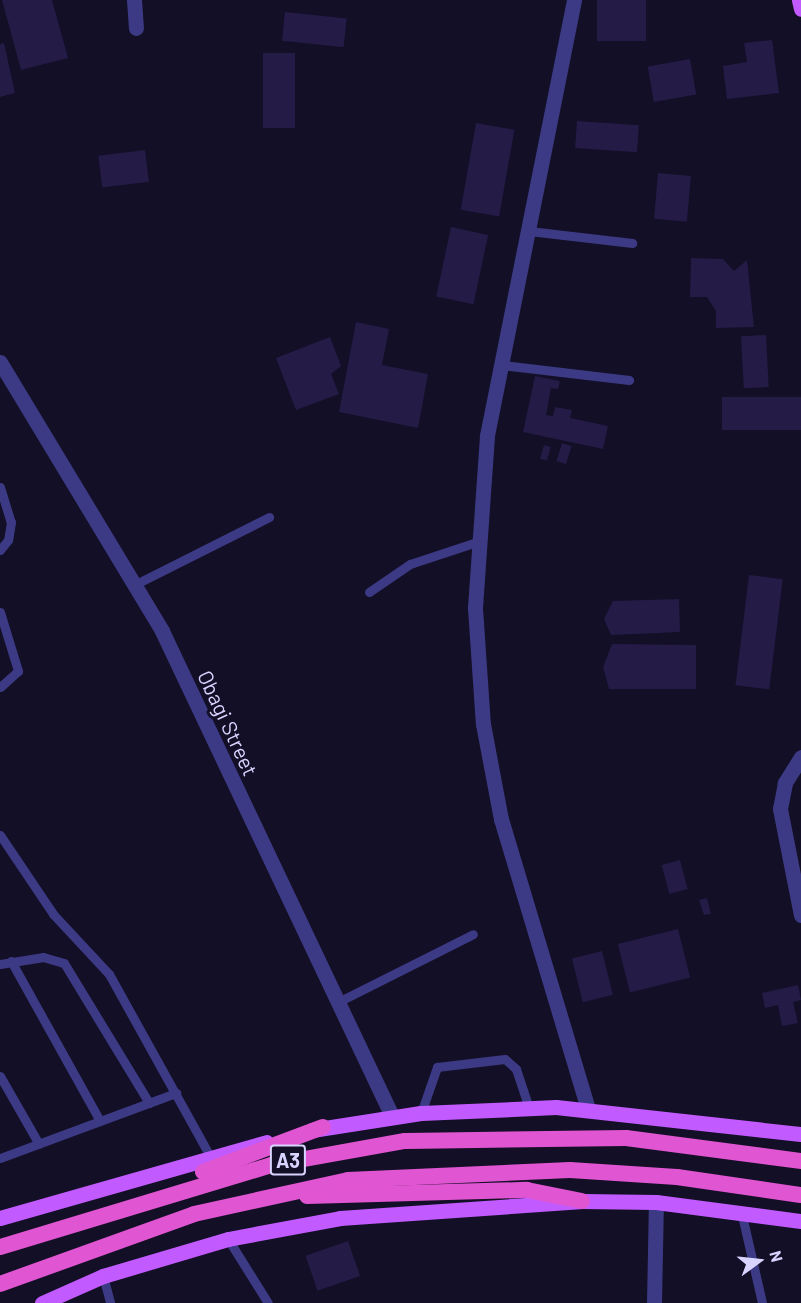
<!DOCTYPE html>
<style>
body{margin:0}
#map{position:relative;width:801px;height:1303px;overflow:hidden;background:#130f26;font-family:Barlow,sans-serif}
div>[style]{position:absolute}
.building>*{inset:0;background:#241b47;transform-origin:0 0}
.service>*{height:9px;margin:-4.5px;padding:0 4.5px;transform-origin:4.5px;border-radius:4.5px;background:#3d3a85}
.minor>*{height:15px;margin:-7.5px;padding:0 7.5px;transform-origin:7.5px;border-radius:7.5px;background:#3d3a85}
.tertiary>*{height:15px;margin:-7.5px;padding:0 7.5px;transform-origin:7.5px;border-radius:7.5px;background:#3d3a85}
.primary>*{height:15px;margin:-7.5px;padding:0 7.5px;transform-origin:7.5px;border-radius:7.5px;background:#c25bff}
.trunk>*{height:16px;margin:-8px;padding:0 8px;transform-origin:8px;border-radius:8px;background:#e055d1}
span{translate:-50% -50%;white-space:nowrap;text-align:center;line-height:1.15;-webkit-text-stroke:6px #130f26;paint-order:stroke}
.shield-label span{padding:2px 4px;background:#130f26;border:2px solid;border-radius:4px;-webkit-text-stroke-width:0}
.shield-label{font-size:20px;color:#d9d4ff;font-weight:700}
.street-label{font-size:21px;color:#d9d4ff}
.north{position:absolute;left:729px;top:1231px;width:60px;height:60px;-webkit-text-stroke:4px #130f26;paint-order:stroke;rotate:75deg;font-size:16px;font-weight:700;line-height:24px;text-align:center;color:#d9d4ff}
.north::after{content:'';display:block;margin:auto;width:21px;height:27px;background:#d9d4ff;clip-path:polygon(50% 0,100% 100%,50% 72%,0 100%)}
</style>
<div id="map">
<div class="building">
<i style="clip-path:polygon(2px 0,52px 0,68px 58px,21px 70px)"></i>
<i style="left:597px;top:0;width:49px;height:41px"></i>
<i style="left:285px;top:12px;width:62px;height:29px;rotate:6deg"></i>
<i style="clip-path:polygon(772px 40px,779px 93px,727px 99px,723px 66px,747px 62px,744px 43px)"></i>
<i style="clip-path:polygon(4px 43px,15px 93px,0 97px,0 44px)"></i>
<i style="left:263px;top:53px;width:32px;height:75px"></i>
<i style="left:690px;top:59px;width:36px;height:43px;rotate:80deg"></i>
<i style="left:577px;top:121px;width:62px;height:27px;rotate:4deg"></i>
<i style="left:476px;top:123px;width:39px;height:88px;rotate:10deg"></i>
<i style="left:145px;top:150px;width:32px;height:47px;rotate:83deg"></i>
<i style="left:658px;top:173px;width:33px;height:46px;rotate:5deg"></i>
<i style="left:451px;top:227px;width:38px;height:71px;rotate:12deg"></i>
<i style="clip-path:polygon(691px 258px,723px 259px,734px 271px,747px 260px,754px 327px,716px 328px,716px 311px,707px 297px,690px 297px)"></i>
<i style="clip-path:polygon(356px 322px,389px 329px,382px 365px,428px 374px,418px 428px,339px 412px)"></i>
<i style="left:766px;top:335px;width:52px;height:25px;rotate:87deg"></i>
<i style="clip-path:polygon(330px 337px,341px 366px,331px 374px,339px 394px,296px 410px,276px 358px)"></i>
<i style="clip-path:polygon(535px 376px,560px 381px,558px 389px,551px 388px,546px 415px,553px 416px,555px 407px,572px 410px,570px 418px,608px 426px,603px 449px,523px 432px)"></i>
<i style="left:801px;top:397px;width:33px;height:79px;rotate:90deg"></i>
<i style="left:562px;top:443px;width:10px;height:19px;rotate:17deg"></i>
<i style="left:544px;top:445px;width:7px;height:14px;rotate:16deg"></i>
<i style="left:749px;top:575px;width:34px;height:111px;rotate:7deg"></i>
<i style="clip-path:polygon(679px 599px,680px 632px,611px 635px,604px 619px,613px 601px)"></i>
<i style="clip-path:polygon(612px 644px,696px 645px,696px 689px,609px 689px,603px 667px)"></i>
<i style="left:680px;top:860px;width:30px;height:19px;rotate:75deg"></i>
<i style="clip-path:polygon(707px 898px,711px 914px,704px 915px,699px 900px)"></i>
<i style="left:678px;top:929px;width:50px;height:62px;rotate:76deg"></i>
<i style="left:602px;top:951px;width:45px;height:31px;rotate:76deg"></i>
<i style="clip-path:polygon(798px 985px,801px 1000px,793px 1002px,798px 1023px,782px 1026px,778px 1005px,765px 1008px,762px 993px)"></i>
<i style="left:348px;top:1241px;width:37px;height:45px;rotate:71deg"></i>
</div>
<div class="service">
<i style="left:529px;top:231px;width:104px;rotate:6.6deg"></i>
<i style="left:502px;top:365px;width:128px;rotate:6.7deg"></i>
<i style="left:0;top:487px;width:37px;rotate:73deg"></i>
<i style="left:11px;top:522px;width:18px;rotate:99deg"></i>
<i style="left:8px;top:540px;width:13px;rotate:129deg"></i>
<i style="left:136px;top:584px;width:149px;rotate:-26.7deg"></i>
<i style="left:369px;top:592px;width:50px;rotate:-34.3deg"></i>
<i style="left:410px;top:564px;width:71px;rotate:-18.2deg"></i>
<i style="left:0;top:612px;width:62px;rotate:73deg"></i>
<i style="left:18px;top:671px;width:24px;rotate:138deg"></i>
<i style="left:0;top:835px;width:95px;rotate:56.1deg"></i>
<i style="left:53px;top:914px;width:82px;rotate:47deg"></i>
<i style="left:109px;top:974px;width:208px;rotate:61deg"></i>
<i style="left:11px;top:961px;width:183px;rotate:60.9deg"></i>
<i style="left:0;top:964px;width:44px;rotate:-9.2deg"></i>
<i style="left:43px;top:957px;width:22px;rotate:16deg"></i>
<i style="left:64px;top:963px;width:164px;rotate:58.7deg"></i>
<i style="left:338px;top:1002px;width:151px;rotate:-26.7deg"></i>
<i style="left:0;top:1076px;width:78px;rotate:60.2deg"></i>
<i style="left:421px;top:1113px;width:49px;rotate:-70.8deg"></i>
<i style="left:437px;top:1067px;width:68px;rotate:-6.7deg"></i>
<i style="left:505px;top:1059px;width:15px;rotate:42deg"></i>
<i style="left:516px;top:1069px;width:41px;rotate:71.6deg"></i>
<i style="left:0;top:1158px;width:188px;rotate:-20.3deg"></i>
<i style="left:741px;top:1211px;width:94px;rotate:77.1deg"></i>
<i style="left:228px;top:1239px;width:75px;rotate:58deg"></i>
<i style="left:103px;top:1276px;width:28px;rotate:75deg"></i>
</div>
<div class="minor">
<i style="left:134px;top:0;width:28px;rotate:86deg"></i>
<i style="left:574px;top:0;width:445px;rotate:101.3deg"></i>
<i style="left:487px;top:436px;width:172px;rotate:94deg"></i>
<i style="left:475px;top:608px;width:116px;rotate:86.1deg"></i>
<i style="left:483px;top:724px;width:97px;rotate:79.3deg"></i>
<i style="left:501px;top:819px;width:303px;rotate:73.3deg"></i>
<i style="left:0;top:362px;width:314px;rotate:58.9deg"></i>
<i style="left:162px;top:631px;width:537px;rotate:64.63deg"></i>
<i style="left:801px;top:757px;width:31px;rotate:122deg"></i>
<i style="left:785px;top:783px;width:26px;rotate:101deg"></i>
<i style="left:780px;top:809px;width:108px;rotate:78.8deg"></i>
</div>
<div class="tertiary">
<i style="left:654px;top:1303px;width:101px;rotate:-88.9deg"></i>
</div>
<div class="primary">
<i style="left:799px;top:0;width:9px;rotate:77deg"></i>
<i style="left:312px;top:1130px;width:110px;rotate:-8.9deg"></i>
<i style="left:421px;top:1113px;width:135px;rotate:-2.5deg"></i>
<i style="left:556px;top:1107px;width:246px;rotate:6.3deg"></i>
<i style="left:0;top:1218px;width:277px;rotate:-15.9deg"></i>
<i style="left:42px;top:1303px;width:67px;rotate:-23.9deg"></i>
<i style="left:103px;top:1276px;width:130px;rotate:-16.5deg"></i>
<i style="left:228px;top:1239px;width:114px;rotate:-10.6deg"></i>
<i style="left:340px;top:1218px;width:243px;rotate:-4deg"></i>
<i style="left:582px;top:1201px;width:74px;rotate:0.8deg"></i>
<i style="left:656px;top:1202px;width:146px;rotate:7.5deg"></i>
</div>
<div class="trunk">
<i style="left:203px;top:1172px;width:128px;rotate:-20.6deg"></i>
<i style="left:307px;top:1196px;width:220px;rotate:-1.6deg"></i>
<i style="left:527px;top:1190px;width:56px;rotate:11.3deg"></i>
<i style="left:0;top:1247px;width:283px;rotate:-16.8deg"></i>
<i style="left:271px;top:1165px;width:136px;rotate:-10.2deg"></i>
<i style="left:405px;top:1141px;width:221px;rotate:-0.8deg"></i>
<i style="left:626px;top:1138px;width:177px;rotate:7.5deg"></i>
<i style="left:0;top:1284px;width:206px;rotate:-19.8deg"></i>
<i style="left:194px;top:1214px;width:158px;rotate:-12.4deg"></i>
<i style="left:348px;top:1180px;width:222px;rotate:-2.6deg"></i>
<i style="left:570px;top:1170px;width:107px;rotate:3.7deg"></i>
<i style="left:677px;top:1177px;width:125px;rotate:8.3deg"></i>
</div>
<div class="shield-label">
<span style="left:288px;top:1160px">A3</span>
</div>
<div class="street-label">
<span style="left:228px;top:723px;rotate:65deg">Obagi Street</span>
</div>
<div class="north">N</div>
</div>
